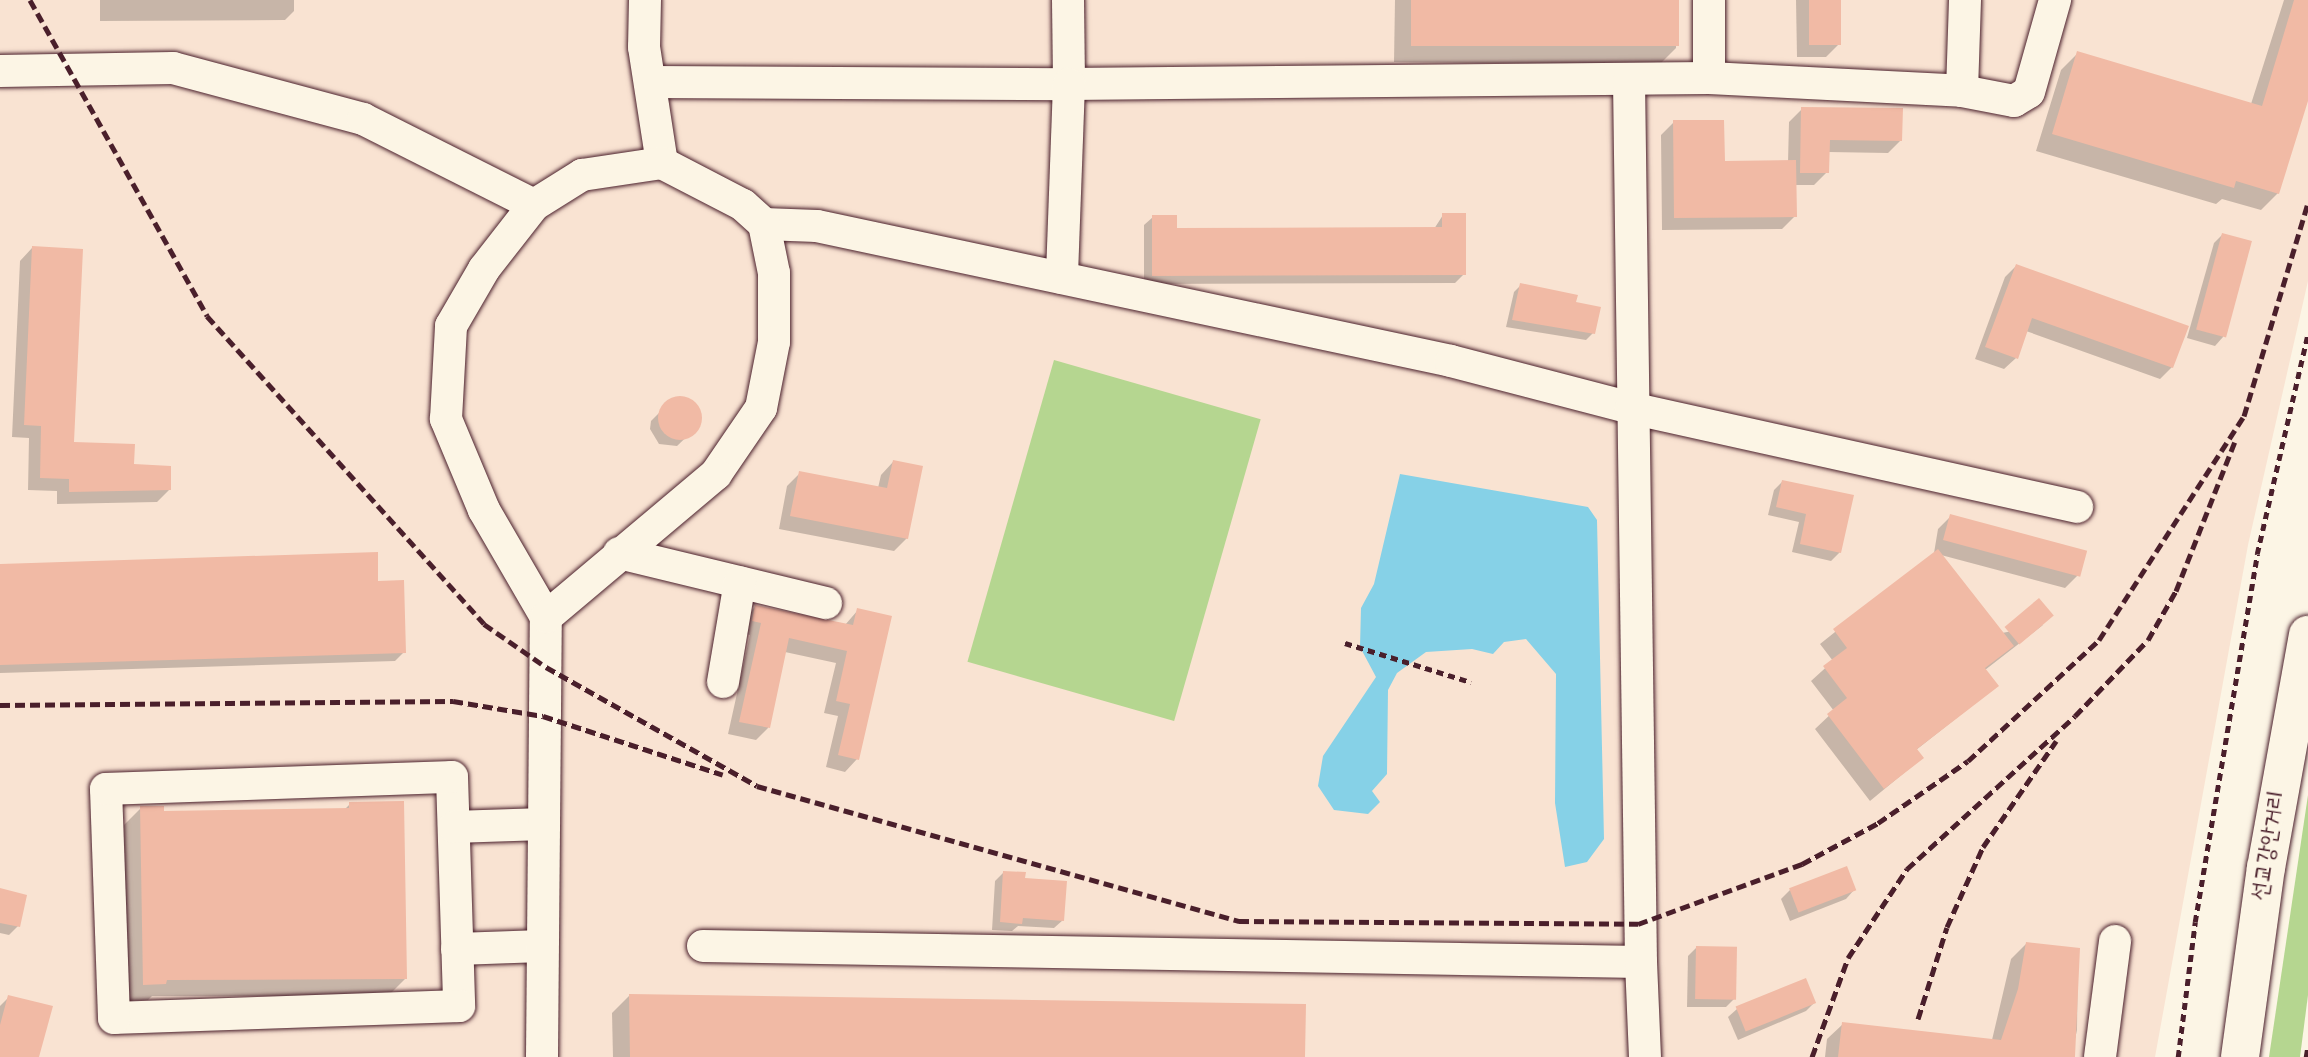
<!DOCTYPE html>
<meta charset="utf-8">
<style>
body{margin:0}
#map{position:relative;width:2308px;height:1057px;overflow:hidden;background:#fcf5e5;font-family:Dekko,"Poor Story",sans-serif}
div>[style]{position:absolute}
.built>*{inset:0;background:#f9e3d2}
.green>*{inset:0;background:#b5d690;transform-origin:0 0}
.water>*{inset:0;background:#86d1e7}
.shadow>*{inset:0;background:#0003}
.building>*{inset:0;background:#f1baa5;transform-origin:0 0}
.round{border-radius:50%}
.path>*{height:4.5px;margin-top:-2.25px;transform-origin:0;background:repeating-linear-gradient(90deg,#4a1f2b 0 7px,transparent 0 12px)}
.roads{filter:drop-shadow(0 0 2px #4a1f2b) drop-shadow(0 0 2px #4a1f2b)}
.minor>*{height:32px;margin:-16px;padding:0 16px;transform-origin:16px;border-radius:16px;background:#fcf5e5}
.major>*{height:38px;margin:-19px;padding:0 19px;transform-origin:19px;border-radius:19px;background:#fcf5e5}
.rail>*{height:5px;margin-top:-2.5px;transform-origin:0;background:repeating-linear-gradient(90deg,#4a1f2b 0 10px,transparent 0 15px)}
span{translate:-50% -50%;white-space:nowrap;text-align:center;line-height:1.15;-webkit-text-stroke:7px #fcf5e5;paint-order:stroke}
.street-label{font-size:23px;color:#4a1f2b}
</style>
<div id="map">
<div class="built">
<i style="clip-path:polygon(0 0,2308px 0,2308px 281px,2248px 545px,2155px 1057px,0 1057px)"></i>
</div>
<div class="green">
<i style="left:1054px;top:360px;width:215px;height:314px;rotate:16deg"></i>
<i style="clip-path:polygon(2308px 795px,2308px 995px,2300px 1057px,2269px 1057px)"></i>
</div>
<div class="water">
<i style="clip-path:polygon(1400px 474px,1588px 507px,1597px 520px,1604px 839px,1587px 862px,1565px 867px,1555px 803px,1556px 674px,1526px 639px,1504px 642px,1493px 654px,1472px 649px,1426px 652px,1397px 673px,1388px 690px,1387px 774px,1372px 791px,1380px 802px,1368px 814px,1334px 810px,1318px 786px,1323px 756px,1376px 677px,1360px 647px,1361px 608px,1374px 584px)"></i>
</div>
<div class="shadow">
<i style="clip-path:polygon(100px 0,294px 0,294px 11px,285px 20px,100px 21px)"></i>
<i style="clip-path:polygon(1395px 0,1677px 0,1676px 48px,1659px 65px,1394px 62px)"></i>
<i style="clip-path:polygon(1796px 0,1839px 0,1839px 44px,1826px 57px,1797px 57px)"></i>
<i style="clip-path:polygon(2284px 0,2308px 0,2308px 95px,2278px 193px,2261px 210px,2222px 199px,2216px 204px,2036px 151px,2061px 70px,2078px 53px,2251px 104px)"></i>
<i style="clip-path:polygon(1802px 109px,1901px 140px,1888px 153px,1828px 152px,1827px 172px,1814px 185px,1795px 185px,1795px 216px,1782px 229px,1662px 230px,1661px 135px,1674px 122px,1723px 162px,1788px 162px,1789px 122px)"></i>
<i style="clip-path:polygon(1443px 215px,1464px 274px,1455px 283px,1144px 284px,1144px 225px,1153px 217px,1175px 230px,1434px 229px)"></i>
<i style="clip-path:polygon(2222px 235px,2223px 337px,2215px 346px,2187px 338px,2214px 243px)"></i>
<i style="clip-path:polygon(32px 248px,72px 444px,133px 466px,169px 490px,157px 502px,57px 504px,57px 491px,28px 490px,29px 438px,12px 437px,20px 261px)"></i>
<i style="clip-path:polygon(2016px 266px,2172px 367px,2160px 379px,2026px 331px,2016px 358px,2004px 369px,1975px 359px,2005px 277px)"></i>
<i style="clip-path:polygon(1521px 285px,1574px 303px,1593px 333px,1586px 340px,1506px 327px,1514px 292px)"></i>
<i style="clip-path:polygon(673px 399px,691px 401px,700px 416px,699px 425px,677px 446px,659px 444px,650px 429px,651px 421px)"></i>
<i style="clip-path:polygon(893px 462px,907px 538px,894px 551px,779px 529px,787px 486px,800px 473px,878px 488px,881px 475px)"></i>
<i style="clip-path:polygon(1782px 482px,1840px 552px,1831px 561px,1792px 552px,1799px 522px,1768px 515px,1774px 490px)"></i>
<i style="clip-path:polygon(1951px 516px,2078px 575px,2065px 588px,1941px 555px,2002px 633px,2043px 625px,1985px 670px,1997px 686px,1916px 750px,1922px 758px,1870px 801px,1815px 729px,1834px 711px,1811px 681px,1833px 661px,1820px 644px,1934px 553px,1938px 529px)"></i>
<i style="clip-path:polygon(0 565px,377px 583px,404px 652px,395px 661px,0 673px)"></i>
<i style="clip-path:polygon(755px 607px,845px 625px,858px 610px,857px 759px,845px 772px,826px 767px,838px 716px,824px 713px,836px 663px,785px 652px,768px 728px,756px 740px,728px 734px,750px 635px,741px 633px,743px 619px)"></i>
<i style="clip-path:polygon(350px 804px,405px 979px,388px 996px,152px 996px,148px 1000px,127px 1001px,124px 825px,141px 808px,162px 813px,344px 810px)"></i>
<i style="clip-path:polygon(1004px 872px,1024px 880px,1063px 920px,1054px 928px,1018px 926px,1012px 931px,992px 930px,995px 881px)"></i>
<i style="clip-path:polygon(0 890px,18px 926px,9px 935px,0 933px)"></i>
<i style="clip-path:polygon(1790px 890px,1854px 890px,1846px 899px,1790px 921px,1781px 899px)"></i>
<i style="clip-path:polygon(2027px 943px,2078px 949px,2077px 1030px,2071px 1057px,1825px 1057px,1827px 1039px,1843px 1024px,1992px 1040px,2011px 959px)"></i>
<i style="clip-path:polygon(1696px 948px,1734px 999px,1726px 1007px,1687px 1007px,1688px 956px)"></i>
<i style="clip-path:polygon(1805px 980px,1814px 1003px,1806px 1011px,1738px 1040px,1728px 1017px,1737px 1009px)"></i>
<i style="clip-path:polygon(629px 996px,1303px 1057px,613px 1057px,612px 1013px)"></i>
<i style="clip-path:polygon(9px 997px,37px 1057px,0 1057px,0 1006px)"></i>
</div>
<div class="building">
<i style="left:1411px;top:0;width:268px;height:46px"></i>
<i style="left:1809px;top:0;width:32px;height:45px"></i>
<i style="clip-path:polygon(2294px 0,2308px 0,2308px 101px,2279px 194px,2236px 181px,2234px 188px,2052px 134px,2077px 51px,2262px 106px)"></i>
<i style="clip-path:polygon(1801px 107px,1903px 108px,1902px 141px,1830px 140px,1829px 173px,1800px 173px)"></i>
<i style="clip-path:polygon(1673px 120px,1724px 120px,1725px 161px,1796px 160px,1797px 217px,1674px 218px)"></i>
<i style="clip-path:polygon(1442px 213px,1466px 213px,1466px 275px,1152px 276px,1152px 215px,1177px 215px,1177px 228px,1442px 227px)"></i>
<i style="left:2222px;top:233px;width:31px;height:100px;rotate:15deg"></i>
<i style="clip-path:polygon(32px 246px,83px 249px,74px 442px,135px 444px,134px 464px,171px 466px,171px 490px,69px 492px,69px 479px,40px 478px,41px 426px,24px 425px)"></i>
<i style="clip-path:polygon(2016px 264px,2189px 326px,2173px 368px,2032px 318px,2018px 359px,1985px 347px)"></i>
<i style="clip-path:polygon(1520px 283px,1578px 295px,1576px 302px,1601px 307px,1595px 334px,1512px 320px)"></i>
<i class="round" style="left:658px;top:396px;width:44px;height:44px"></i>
<i style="clip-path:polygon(893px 460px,923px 466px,908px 539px,790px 516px,799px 471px,887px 488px)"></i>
<i style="clip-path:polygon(1782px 480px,1854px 495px,1841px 553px,1800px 544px,1806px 514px,1776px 507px)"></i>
<i style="left:1950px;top:514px;width:142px;height:27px;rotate:15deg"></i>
<i style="clip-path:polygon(1938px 549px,2014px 646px,1985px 668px,1999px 686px,1917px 749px,1924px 758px,1884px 789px,1827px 714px,1847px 698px,1823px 666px,1847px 648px,1833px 629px)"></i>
<i style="clip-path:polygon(378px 552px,378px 581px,404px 580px,406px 653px,0 665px,0 564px)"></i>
<i style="left:2039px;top:598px;width:23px;height:45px;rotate:50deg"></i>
<i style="clip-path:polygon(755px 605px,853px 625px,857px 608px,892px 616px,859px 760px,838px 755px,850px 704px,836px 701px,847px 651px,789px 638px,770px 728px,739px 722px,761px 623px,752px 621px)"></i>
<i style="clip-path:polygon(404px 801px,407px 979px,167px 980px,166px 984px,143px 985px,140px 806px,164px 806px,164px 811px,349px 808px,349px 802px)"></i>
<i style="left:1847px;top:866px;width:26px;height:62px;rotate:69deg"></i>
<i style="clip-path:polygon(1003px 871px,1026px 872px,1025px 878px,1067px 881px,1064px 921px,1023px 918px,1022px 924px,1000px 922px)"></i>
<i style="clip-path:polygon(0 888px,27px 895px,20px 927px,0 923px)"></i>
<i style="clip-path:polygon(2026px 942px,2080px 948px,2075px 1057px,1838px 1057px,1842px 1022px,2001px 1040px,2018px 989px)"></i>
<i style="left:1696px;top:946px;width:41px;height:53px;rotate:1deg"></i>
<i style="left:1806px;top:978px;width:27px;height:76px;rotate:68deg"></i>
<i style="clip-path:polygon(629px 994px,1306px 1004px,1305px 1057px,630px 1057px)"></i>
<i style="clip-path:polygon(8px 995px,53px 1006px,39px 1057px,0 1057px,0 1025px)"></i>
</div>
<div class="path">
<i style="left:1345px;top:643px;width:132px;rotate:17.2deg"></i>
<i style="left:2178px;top:1057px;width:136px;rotate:-82.8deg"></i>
<i style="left:2195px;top:922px;width:373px;rotate:-80.4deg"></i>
<i style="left:2257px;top:554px;width:227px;rotate:-77deg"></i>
<i style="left:2306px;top:1057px;width:12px;rotate:-81deg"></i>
</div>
<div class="roads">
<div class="minor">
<i style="left:645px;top:0;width:47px;rotate:91.2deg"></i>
<i style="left:644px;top:47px;width:117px;rotate:81.2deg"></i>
<i style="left:1068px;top:0;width:84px;rotate:89.3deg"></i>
<i style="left:1069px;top:84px;width:640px;rotate:-0.54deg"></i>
<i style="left:1709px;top:78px;width:253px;rotate:2.9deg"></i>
<i style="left:1962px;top:91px;width:91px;rotate:-88.1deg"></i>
<i style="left:1709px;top:0;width:78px;rotate:90deg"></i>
<i style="left:0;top:71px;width:173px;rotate:-1deg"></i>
<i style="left:173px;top:68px;width:197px;rotate:15deg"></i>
<i style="left:363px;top:119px;width:191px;rotate:26.7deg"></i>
<i style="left:651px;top:82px;width:418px;rotate:0.3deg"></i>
<i style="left:1069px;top:84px;width:194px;rotate:92.1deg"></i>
<i style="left:1962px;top:91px;width:53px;rotate:10.9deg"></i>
<i style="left:2014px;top:101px;width:17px;rotate:-31deg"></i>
<i style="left:2029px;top:92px;width:96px;rotate:-74.2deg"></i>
<i style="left:764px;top:224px;width:53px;rotate:2.2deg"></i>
<i style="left:817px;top:226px;width:648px;rotate:12.02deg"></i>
<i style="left:1451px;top:361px;width:186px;rotate:14.6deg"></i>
<i style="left:1631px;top:408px;width:457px;rotate:12.5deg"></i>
<i style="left:619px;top:553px;width:213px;rotate:13.6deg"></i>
<i style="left:723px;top:682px;width:101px;rotate:-80.4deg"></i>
<i style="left:452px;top:777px;width:229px;rotate:88.2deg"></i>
<i style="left:459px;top:1006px;width:345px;rotate:178deg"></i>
<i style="left:114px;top:1018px;width:229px;rotate:-92deg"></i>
<i style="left:106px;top:789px;width:346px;rotate:-2deg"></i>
<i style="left:454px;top:827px;width:89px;rotate:-1.9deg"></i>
<i style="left:703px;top:946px;width:938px;rotate:0.98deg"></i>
<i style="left:1641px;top:962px;width:881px;rotate:-90.78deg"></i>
<i style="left:457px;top:949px;width:85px;rotate:-2deg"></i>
<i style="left:1641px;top:962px;width:95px;rotate:87.6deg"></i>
<i style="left:542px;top:1057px;width:440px;rotate:-89.5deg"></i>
<i style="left:546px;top:617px;width:124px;rotate:-120.1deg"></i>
<i style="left:484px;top:510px;width:99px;rotate:-112.7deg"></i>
<i style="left:446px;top:419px;width:93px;rotate:-86.9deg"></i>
<i style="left:451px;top:326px;width:66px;rotate:-59.9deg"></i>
<i style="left:484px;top:269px;width:81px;rotate:-52deg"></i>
<i style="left:534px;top:205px;width:57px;rotate:-32deg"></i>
<i style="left:582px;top:175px;width:81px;rotate:-8.5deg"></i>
<i style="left:662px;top:163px;width:91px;rotate:27.4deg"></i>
<i style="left:743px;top:205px;width:28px;rotate:42deg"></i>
<i style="left:764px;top:224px;width:50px;rotate:78.5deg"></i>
<i style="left:774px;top:273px;width:69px;rotate:90deg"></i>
<i style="left:774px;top:342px;width:67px;rotate:101.1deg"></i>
<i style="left:761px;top:408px;width:80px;rotate:124.3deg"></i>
<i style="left:716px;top:474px;width:222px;rotate:139.9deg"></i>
<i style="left:2100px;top:1057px;width:117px;rotate:-82.6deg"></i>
</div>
<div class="major">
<i style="left:2240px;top:1057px;width:191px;rotate:-82.2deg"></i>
<i style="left:2266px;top:868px;width:237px;rotate:-79.8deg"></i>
</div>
</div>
<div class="rail">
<i style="left:30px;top:0;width:362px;rotate:60.7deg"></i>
<i style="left:207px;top:316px;width:414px;rotate:48deg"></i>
<i style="left:484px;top:624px;width:75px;rotate:34.7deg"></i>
<i style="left:546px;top:667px;width:242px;rotate:29.4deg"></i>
<i style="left:757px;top:786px;width:501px;rotate:15.65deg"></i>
<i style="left:1239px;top:921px;width:399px;rotate:0.4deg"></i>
<i style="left:1638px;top:924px;width:175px;rotate:-20.1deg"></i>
<i style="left:1802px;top:864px;width:86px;rotate:-28.3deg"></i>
<i style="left:1878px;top:823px;width:109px;rotate:-34.6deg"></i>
<i style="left:1968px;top:761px;width:178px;rotate:-42.7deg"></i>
<i style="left:2099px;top:640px;width:267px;rotate:-57.1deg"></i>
<i style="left:2244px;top:416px;width:222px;rotate:-73.3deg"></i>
<i style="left:0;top:705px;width:453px;rotate:-0.5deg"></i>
<i style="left:453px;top:701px;width:91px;rotate:9.5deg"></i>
<i style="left:543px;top:716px;width:189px;rotate:18.1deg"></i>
<i style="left:1918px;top:1019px;width:96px;rotate:-72.5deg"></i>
<i style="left:1947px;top:927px;width:88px;rotate:-65.8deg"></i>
<i style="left:1983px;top:847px;width:129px;rotate:-55.4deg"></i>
<i style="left:1812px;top:1057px;width:105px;rotate:-70deg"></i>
<i style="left:1848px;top:958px;width:107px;rotate:-56.5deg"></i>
<i style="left:1907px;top:869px;width:227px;rotate:-42.3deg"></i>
<i style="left:2075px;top:716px;width:105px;rotate:-46.2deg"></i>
<i style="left:2148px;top:640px;width:56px;rotate:-60.3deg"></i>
<i style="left:2176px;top:591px;width:163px;rotate:-68.5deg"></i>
</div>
<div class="street-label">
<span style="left:2271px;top:846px;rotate:-81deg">선교강안거리</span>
</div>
</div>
